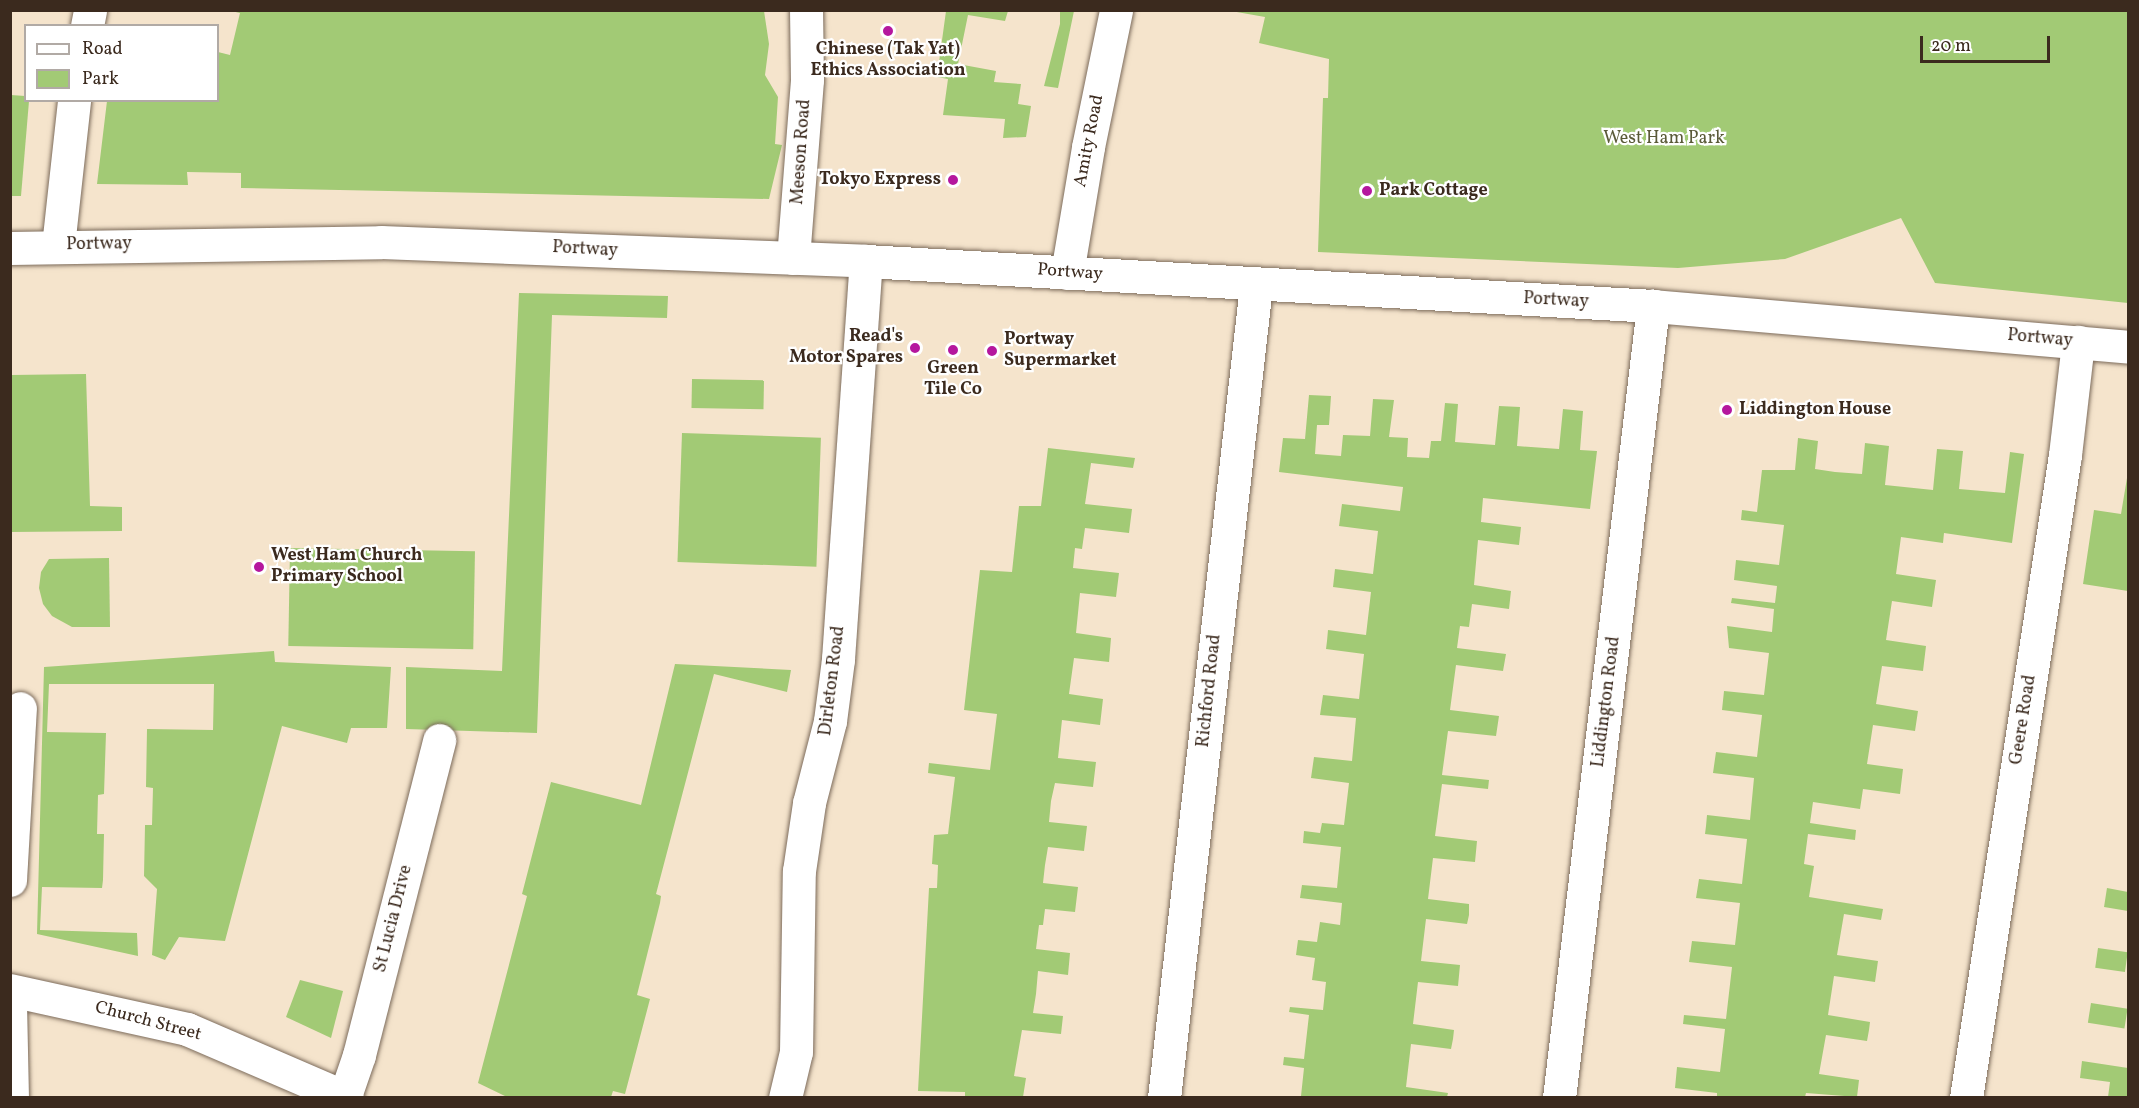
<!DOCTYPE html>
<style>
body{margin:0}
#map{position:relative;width:2139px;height:1108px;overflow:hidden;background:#f5e4cc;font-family:Vollkorn,serif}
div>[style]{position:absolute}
.green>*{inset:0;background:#a2ca75;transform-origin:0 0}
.roads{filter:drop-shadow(0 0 2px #7c6b5b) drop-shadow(0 0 2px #7c6b5b)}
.minor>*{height:33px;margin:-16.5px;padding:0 16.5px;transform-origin:16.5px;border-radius:16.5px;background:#fff}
.major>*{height:33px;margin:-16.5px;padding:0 16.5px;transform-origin:16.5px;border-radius:16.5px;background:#fff}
.dots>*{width:16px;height:16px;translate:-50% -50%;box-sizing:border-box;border:3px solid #fff;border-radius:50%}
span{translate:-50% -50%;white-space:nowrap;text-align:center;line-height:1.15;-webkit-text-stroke:4.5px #fff;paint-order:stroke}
.poi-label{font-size:18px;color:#3b2a1e;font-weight:700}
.right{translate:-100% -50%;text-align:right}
.left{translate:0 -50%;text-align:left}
.park-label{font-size:18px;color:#5a5a38}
.street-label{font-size:18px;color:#3b2a1e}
.frame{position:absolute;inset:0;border:12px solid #3b2a1e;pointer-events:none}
.legend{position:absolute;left:24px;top:24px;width:195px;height:78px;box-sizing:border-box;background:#fff;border:2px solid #b1aaa5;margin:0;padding:8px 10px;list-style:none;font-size:18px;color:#3b2a1e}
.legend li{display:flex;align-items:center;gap:12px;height:30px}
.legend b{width:30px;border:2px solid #b1aaa5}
.scale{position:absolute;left:1920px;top:36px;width:130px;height:27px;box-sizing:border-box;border:3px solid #3b2a1e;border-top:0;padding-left:8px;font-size:18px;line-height:21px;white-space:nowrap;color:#3b2a1e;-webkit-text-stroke:4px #fff;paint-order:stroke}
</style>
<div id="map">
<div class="green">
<i style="clip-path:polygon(231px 11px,764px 11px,769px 44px,765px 75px,778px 97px,775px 144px,782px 145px,769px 199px,241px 188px,241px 173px,187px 172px,188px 185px,97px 184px,107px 101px,218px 100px,218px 52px,230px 55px,240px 13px)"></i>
<i style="clip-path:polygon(946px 11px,1008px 11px,1005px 21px,968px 15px,958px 64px,996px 71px,994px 82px,1021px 84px,1018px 104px,1031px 106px,1026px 137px,1003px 138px,1005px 119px,943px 115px,948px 79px,937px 77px)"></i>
<i style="clip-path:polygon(1060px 11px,1074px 11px,1058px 88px,1044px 86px,1060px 24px)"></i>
<i style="clip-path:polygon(1231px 11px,2128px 11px,2128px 303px,1935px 283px,1901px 218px,1785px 259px,1678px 268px,1318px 252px,1323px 98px,1328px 98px,1329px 59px,1259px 43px,1265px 17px)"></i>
<i style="clip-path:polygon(11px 95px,25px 96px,29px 101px,21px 196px,11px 196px)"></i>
<i style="clip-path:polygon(519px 293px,668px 296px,667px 318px,552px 315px,537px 733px,406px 729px,406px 667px,502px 671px)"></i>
<i style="clip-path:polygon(86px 374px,90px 506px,122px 507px,122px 531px,11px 532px,11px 375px)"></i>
<i style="left:692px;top:379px;width:72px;height:29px;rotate:1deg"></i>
<i style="clip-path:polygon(1309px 395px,1331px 396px,1329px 425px,1317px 425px,1315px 454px,1341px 456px,1343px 435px,1370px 436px,1373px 399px,1394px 400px,1389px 437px,1408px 438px,1407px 457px,1429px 458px,1431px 441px,1441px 441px,1445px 403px,1458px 404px,1455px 442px,1495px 445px,1499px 406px,1520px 407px,1517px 446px,1559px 449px,1563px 409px,1583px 411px,1580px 450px,1597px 451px,1590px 509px,1483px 498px,1481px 522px,1521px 527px,1519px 545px,1478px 540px,1474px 585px,1511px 591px,1509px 609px,1472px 604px,1469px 627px,1460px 626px,1457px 648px,1506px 654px,1503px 671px,1456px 665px,1450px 710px,1499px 716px,1496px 736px,1448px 731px,1442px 775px,1489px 780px,1488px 789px,1442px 784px,1435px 836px,1477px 841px,1475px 862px,1433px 858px,1428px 899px,1469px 904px,1469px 915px,1467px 924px,1426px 919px,1421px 961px,1460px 965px,1458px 986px,1418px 982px,1413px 1024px,1454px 1030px,1453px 1039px,1451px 1049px,1411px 1044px,1406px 1087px,1448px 1093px,1447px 1097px,1301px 1096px,1304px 1068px,1283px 1065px,1284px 1057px,1304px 1059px,1309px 1015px,1289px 1012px,1290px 1007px,1323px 1010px,1326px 982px,1312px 980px,1315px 958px,1296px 955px,1298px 940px,1317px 942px,1320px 922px,1340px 925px,1342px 903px,1300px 898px,1302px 885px,1337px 888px,1341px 847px,1303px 843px,1304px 831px,1320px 833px,1322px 823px,1344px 825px,1349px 783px,1311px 778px,1314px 757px,1352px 761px,1356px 718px,1320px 715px,1323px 695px,1359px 699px,1364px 654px,1326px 649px,1327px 641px,1328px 630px,1366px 635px,1371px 592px,1333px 587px,1335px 569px,1373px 574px,1378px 531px,1339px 526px,1342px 504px,1400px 511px,1403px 487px,1279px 472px,1283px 438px,1305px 439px)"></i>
<i style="left:682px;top:433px;width:139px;height:129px;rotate:2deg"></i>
<i style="clip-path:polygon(1798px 438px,1818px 441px,1815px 469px,1835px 472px,1862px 474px,1865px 443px,1889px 446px,1885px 485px,1933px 490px,1937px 449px,1963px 451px,1959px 489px,2005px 493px,2010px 452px,2024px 454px,2012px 543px,1944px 533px,1943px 543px,1901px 537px,1896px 574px,1936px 580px,1932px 607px,1892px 601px,1886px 640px,1926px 646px,1923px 671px,1882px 666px,1876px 704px,1918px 711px,1915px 731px,1873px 725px,1867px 764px,1903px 769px,1900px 794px,1863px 789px,1860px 809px,1813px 802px,1810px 823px,1856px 830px,1855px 840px,1808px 834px,1804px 864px,1814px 866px,1809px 897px,1883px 909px,1881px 920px,1844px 914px,1837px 955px,1878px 961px,1875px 982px,1834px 976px,1828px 1015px,1870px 1022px,1869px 1030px,1867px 1041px,1826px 1035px,1819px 1074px,1859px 1080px,1857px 1097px,1806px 1093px,1805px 1097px,1717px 1097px,1717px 1093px,1675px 1088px,1677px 1067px,1720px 1072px,1725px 1029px,1683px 1024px,1684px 1015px,1726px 1019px,1732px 967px,1689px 962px,1692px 941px,1735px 945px,1740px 903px,1696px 898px,1699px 879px,1742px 884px,1747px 839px,1705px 834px,1706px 826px,1707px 815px,1750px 820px,1754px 778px,1713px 773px,1716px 752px,1757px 757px,1762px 715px,1722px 710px,1724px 691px,1764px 695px,1769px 653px,1729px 648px,1727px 626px,1772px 632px,1774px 609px,1731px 603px,1732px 598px,1775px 603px,1777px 586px,1734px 580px,1736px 560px,1779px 565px,1784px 525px,1741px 520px,1742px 510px,1757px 512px,1762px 470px,1795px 470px)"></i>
<i style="clip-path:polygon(1048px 448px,1135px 458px,1133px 468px,1091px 463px,1085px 504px,1132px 509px,1129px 533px,1085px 528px,1082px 549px,1075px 548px,1073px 568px,1119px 573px,1116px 597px,1080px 593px,1076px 633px,1111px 638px,1109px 662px,1074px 658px,1069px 694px,1103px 699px,1100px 725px,1062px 720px,1058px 758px,1096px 762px,1093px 787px,1055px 783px,1051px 801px,1049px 822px,1087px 826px,1084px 851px,1048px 847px,1045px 865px,1043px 883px,1078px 887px,1075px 912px,1045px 909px,1043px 925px,1039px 925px,1036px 949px,1070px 953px,1068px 975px,1038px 971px,1036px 994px,1033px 1013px,1063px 1016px,1061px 1034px,1022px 1030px,1014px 1076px,1026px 1078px,1023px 1097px,965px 1097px,965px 1092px,918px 1091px,929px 888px,937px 888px,938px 865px,932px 864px,934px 835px,948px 834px,955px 777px,928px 773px,929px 763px,990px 770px,997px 714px,964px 710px,980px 570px,1012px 572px,1019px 506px,1041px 506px)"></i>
<i style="clip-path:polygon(2128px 472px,2128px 591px,2083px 584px,2094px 510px,2121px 514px)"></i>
<i style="left:290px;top:548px;width:185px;height:98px;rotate:1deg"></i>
<i style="clip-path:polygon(109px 558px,110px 627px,72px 627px,52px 616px,43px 604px,39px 588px,41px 572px,49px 559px)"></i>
<i style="clip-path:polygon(274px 651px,275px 662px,391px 667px,387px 728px,351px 728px,347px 743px,282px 726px,225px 941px,179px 937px,165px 960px,152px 955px,157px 889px,144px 876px,145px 825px,152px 825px,153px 788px,146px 787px,147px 729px,213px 730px,214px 684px,49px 684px,47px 732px,106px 733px,104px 794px,98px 795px,97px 834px,104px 834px,103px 880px,102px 888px,42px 887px,40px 930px,137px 933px,138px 956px,37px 934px,44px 667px)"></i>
<i style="clip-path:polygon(675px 664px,791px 670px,787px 692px,714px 674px,656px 894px,661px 896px,660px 903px,637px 995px,650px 999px,625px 1094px,613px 1091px,611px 1097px,507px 1097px,478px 1083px,527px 896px,522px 894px,551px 782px,641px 805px)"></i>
<i style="clip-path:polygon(2107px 888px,2128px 892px,2128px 911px,2104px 907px)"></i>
<i style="left:2098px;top:948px;width:30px;height:20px;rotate:8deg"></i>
<i style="clip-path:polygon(300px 980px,343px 991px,331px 1038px,286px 1017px)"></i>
<i style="left:2091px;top:1003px;width:37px;height:20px;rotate:9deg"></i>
<i style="clip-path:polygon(2082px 1061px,2128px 1068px,2128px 1097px,2108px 1097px,2110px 1082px,2080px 1078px)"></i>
</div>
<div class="roads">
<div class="minor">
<i style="left:87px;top:26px;width:16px;rotate:-79deg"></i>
<i style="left:58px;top:246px;width:147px;rotate:-83.7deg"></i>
<i style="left:793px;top:258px;width:179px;rotate:-85.5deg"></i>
<i style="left:807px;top:80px;width:70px;rotate:-90.8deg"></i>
<i style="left:1067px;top:273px;width:128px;rotate:-80.5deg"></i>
<i style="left:1088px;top:147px;width:140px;rotate:-78.4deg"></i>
<i style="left:10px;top:880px;width:172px;rotate:-86.7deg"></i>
<i style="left:10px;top:990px;width:181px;rotate:12.4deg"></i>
<i style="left:187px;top:1029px;width:174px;rotate:23.3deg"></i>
<i style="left:10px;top:1003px;width:95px;rotate:88.8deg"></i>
<i style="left:345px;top:1096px;width:43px;rotate:-71.1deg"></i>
<i style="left:359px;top:1055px;width:325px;rotate:-75.7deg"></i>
<i style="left:785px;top:1098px;width:47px;rotate:-76.6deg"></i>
<i style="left:796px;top:1052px;width:181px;rotate:-89.1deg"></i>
<i style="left:799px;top:871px;width:69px;rotate:-81.6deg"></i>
<i style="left:809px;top:803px;width:85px;rotate:-75.6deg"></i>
<i style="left:830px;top:721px;width:63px;rotate:-82.6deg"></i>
<i style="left:838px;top:659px;width:399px;rotate:-86deg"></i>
<i style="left:1164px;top:1098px;width:818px;rotate:-83.54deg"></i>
<i style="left:1559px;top:1098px;width:798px;rotate:-83.23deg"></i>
<i style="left:1966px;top:1098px;width:651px;rotate:-81.25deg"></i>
<i style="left:2065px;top:455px;width:114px;rotate:-83.4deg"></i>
</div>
<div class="major">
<i style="left:10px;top:248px;width:371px;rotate:-0.9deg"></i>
<i style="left:381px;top:242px;width:485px;rotate:2.2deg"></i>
<i style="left:866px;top:261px;width:788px;rotate:3.27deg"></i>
<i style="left:1653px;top:306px;width:477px;rotate:4.9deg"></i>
</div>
</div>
<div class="dots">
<i style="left:888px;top:31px;background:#b5179e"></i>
<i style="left:953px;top:180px;background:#b5179e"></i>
<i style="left:1367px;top:191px;background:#b5179e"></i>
<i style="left:915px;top:348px;background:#b5179e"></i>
<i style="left:953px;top:350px;background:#b5179e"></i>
<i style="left:992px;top:351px;background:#b5179e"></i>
<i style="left:1727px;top:410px;background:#b5179e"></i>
<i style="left:259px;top:567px;background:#b5179e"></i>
</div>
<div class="poi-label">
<span style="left:888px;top:61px">Chinese (Tak Yat)<br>Ethics Association</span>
<span class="right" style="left:941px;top:180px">Tokyo Express</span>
<span class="left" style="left:1379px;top:191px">Park Cottage</span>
<span class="right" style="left:903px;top:348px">Read's<br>Motor Spares</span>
<span class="left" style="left:1004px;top:351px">Portway<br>Supermarket</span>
<span style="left:953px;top:380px">Green<br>Tile Co</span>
<span class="left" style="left:1739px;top:410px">Liddington House</span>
<span class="left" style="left:271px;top:567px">West Ham Church<br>Primary School</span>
</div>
<div class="park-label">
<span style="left:1664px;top:139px">West Ham Park</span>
</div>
<div class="street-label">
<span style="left:1090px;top:141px;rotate:-79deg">Amity Road</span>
<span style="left:802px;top:152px;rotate:-86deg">Meeson Road</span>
<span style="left:99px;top:245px;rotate:-1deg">Portway</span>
<span style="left:585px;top:250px;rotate:3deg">Portway</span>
<span style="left:1070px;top:273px;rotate:4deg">Portway</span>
<span style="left:1556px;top:301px;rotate:3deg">Portway</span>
<span style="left:2040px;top:339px;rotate:5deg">Portway</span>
<span style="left:833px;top:681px;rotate:-83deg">Dirleton Road</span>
<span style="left:1210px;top:691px;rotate:-84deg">Richford Road</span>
<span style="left:1607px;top:702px;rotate:-83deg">Liddington Road</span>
<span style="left:2024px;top:720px;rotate:-81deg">Geere Road</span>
<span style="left:394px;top:919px;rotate:-76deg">St Lucia Drive</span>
<span style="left:148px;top:1022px;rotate:15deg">Church Street</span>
</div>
<div class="frame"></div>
<ul class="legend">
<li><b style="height:8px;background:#fff"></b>Road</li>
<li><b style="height:16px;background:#a2ca75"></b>Park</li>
</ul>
<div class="scale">20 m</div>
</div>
